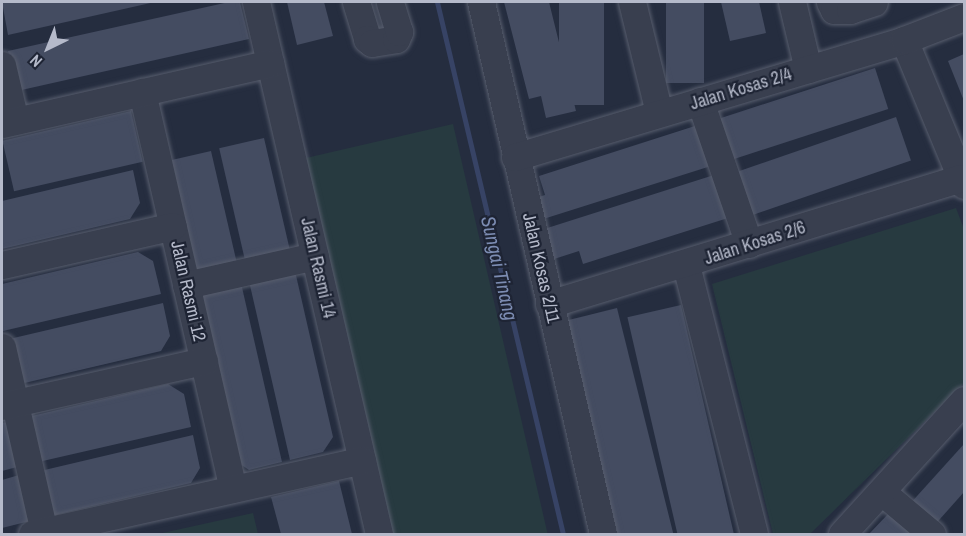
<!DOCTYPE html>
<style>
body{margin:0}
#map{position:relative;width:966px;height:536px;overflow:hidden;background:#252d3f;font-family:"Archivo Narrow",sans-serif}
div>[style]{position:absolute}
.green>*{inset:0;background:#273a40;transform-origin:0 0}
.stream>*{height:5px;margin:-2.5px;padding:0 2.5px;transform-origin:2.5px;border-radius:2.5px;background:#374365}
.building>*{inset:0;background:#444c61;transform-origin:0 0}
.roads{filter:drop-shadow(0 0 2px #575d6d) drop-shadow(0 0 2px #575d6d)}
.minor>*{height:27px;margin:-13.5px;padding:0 13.5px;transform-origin:13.5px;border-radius:13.5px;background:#393f4f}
span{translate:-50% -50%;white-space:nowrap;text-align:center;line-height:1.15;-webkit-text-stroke:4.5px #1e2434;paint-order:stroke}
.street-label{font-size:18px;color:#b5baca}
.water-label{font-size:20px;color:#7c8cb2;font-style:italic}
.frame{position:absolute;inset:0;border:3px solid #b5baca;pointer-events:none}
.north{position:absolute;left:18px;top:18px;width:60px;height:60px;-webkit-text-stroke:4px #1e2434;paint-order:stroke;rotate:223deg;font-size:16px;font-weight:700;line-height:24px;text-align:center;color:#b5baca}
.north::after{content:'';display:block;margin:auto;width:21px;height:27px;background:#b5baca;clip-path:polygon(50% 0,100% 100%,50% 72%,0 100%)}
</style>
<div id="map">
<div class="green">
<i style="left:453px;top:124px;width:421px;height:151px;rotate:77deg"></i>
<i style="clip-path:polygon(956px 208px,964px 229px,964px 383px,810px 534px,773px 534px,712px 284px)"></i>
<i style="clip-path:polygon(253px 513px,258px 534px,158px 534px)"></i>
</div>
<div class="stream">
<i style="left:437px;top:2px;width:547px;rotate:76.68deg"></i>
</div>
<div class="building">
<i style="clip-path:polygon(2px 2px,155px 2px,8px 35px)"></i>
<i style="clip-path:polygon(229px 2px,240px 2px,249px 39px,17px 91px,8px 51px)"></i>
<i style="clip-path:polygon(287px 2px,324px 2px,333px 36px,297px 45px)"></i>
<i style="clip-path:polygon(504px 2px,549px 2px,576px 111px,546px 118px,541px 96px,529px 99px)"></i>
<i style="left:559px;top:2px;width:45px;height:103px"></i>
<i style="left:666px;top:2px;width:38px;height:81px"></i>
<i style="clip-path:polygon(721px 2px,759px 2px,766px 33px,730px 41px)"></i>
<i style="clip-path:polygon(964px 54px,964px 101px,948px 61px)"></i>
<i style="left:875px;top:68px;width:43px;height:170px;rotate:72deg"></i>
<i style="left:131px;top:111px;width:52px;height:132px;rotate:77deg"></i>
<i style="left:896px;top:117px;width:46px;height:174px;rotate:71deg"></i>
<i style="clip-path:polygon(698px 125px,711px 166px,537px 221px,529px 200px,545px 195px,539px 176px)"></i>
<i style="left:264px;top:138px;width:119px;height:46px;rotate:77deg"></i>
<i style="left:211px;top:151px;width:118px;height:47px;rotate:77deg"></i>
<i style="clip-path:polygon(133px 170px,140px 203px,130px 219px,2px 249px,2px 201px)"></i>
<i style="clip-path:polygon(714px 175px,728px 218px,583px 264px,579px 251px,551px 260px,541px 230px)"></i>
<i style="clip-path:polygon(138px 252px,153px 261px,161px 294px,3px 331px,2px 284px)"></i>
<i style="clip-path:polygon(295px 271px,333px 437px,323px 452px,290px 460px,249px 281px)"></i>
<i style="clip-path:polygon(241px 283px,282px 462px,249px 470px,234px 460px,195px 294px)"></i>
<i style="clip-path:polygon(163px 303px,170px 336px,161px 351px,16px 385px,5px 340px)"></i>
<i style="left:681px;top:305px;width:235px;height:55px;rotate:77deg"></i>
<i style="left:617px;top:308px;width:233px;height:54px;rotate:76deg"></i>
<i style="clip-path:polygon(168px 384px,184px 394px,191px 427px,34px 463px,23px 418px)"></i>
<i style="clip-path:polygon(7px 422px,17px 467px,2px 471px,2px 423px)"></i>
<i style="clip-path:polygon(193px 435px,200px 468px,191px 483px,46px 517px,36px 472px)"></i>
<i style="clip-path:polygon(964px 444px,964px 492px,932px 528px,908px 506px)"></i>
<i style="clip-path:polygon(19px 475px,30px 521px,2px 528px,2px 480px)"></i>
<i style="clip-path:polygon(339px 481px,352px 534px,281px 534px,271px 497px)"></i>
<i style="clip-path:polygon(889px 513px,913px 534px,869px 534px)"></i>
</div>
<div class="roads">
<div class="minor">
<i style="left:256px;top:2px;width:546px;rotate:76.98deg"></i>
<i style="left:356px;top:2px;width:39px;rotate:73deg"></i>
<i style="left:367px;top:39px;width:6px;rotate:39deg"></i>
<i style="left:372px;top:43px;width:24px;rotate:-9deg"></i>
<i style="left:396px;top:39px;width:8px;rotate:-67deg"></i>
<i style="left:399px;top:32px;width:31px;rotate:-107deg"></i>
<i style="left:481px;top:2px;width:546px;rotate:77.08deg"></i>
<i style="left:632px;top:2px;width:114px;rotate:76.3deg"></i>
<i style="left:792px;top:2px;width:69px;rotate:76.6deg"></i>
<i style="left:830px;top:2px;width:9px;rotate:63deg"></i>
<i style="left:834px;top:10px;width:16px"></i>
<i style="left:850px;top:10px;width:25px;rotate:-18deg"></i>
<i style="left:904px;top:40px;width:157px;rotate:67.5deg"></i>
<i style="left:2px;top:65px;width:57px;rotate:76.9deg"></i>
<i style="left:142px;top:92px;width:407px;rotate:77.1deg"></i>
<i style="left:700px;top:101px;width:151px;rotate:71.1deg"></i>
<i style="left:2px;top:124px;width:275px;rotate:-12.8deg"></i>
<i style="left:515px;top:157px;width:406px;rotate:-16.7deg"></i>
<i style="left:904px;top:40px;width:64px;rotate:-21deg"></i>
<i style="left:2px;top:265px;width:175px;rotate:-12.8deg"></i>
<i style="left:686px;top:265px;width:277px;rotate:75.8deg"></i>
<i style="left:186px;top:285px;width:132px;rotate:-12.7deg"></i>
<i style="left:549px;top:304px;width:431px;rotate:-17deg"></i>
<i style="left:2px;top:347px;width:190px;rotate:77.2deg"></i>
<i style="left:2px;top:406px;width:207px;rotate:-12.6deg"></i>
<i style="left:882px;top:492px;width:65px;rotate:40deg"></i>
<i style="left:32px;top:534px;width:338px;rotate:-12.6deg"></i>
<i style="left:842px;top:534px;width:181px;rotate:-47.7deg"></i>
</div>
</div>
<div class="street-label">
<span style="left:741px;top:89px;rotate:-17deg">Jalan Kosas 2/4</span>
<span style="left:755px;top:243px;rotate:-18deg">Jalan Kosas 2/6</span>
<span style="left:318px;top:268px;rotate:77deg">Jalan Rasmi 14</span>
<span style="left:541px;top:268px;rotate:77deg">Jalan Kosas 2/11</span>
<span style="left:188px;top:291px;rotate:77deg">Jalan Rasmi 12</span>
</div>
<div class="water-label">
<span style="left:500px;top:268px;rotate:77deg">Sungai Tinang</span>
</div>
<div class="frame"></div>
<div class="north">N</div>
</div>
